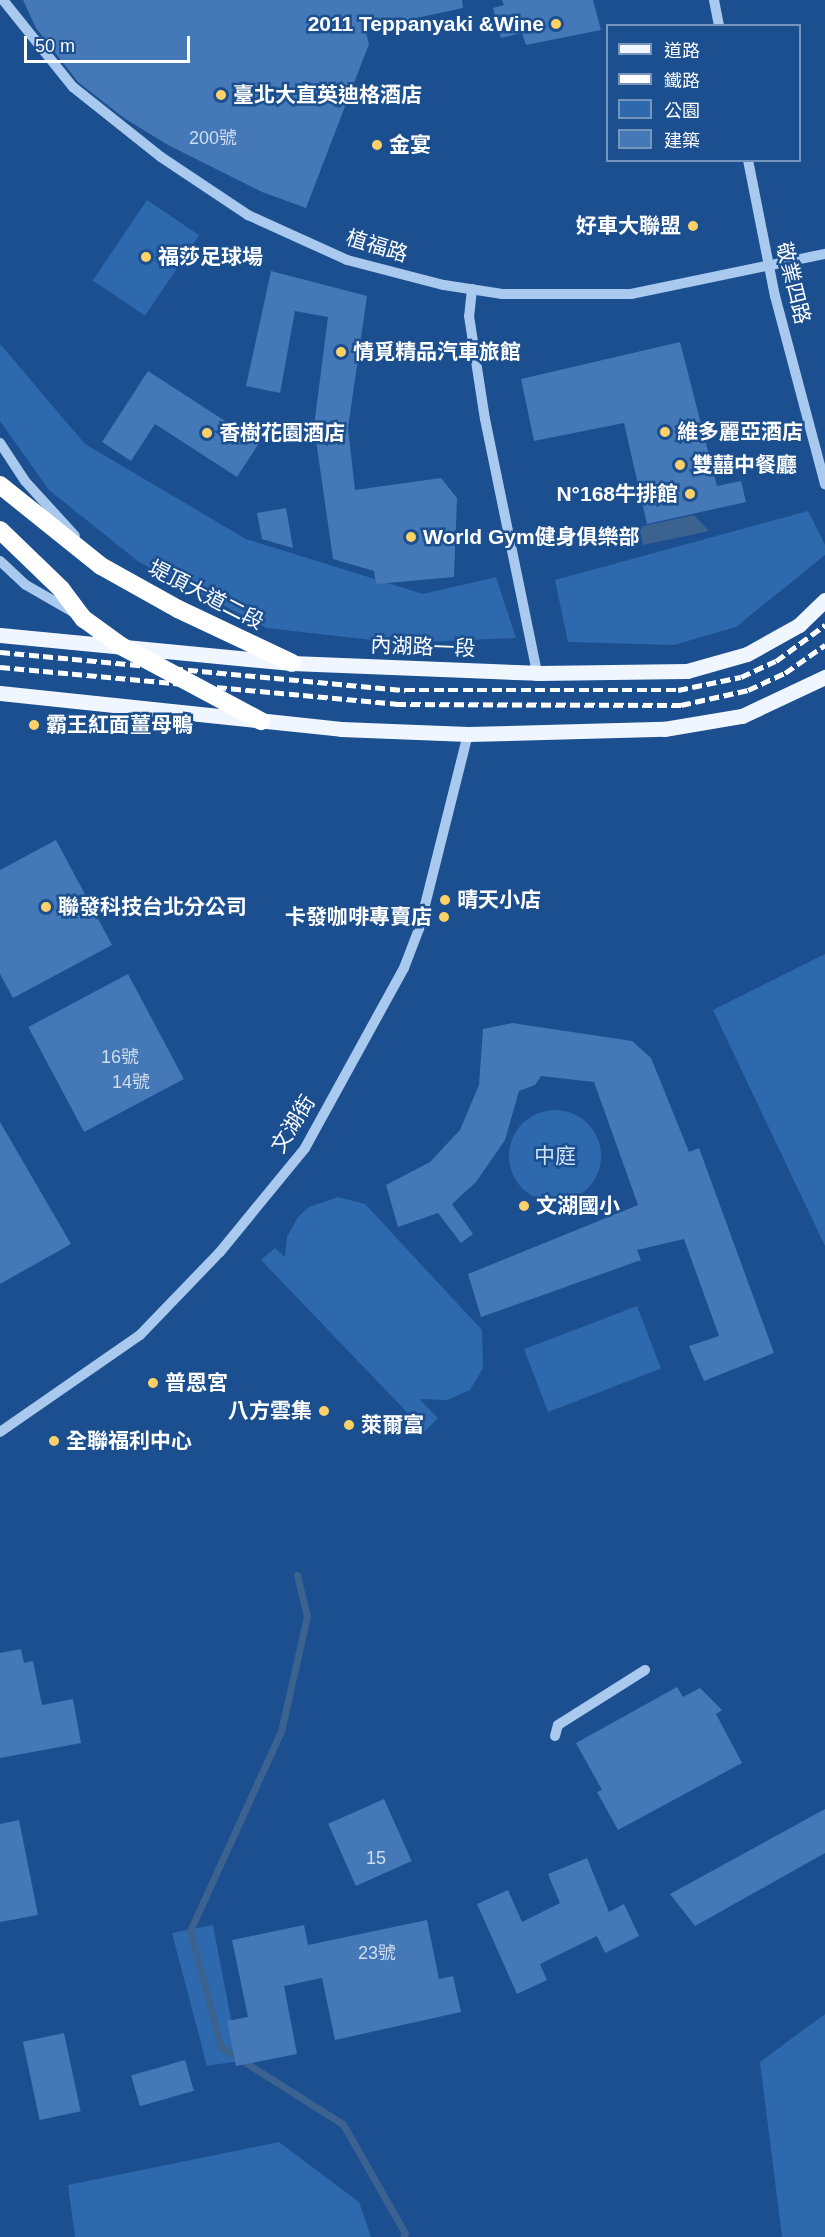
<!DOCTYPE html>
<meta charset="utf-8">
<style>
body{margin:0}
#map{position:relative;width:825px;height:2237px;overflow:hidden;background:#1b4f8f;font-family:Helvetica,"Noto Sans TC",sans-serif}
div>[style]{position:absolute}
.green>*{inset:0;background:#2e69ad;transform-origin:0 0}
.round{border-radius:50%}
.water>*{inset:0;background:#3c6290}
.stream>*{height:7px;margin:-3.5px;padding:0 3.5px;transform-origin:3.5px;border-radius:3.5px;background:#3c6290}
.building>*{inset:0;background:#4478b7;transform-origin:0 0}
.minor>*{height:10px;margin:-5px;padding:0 5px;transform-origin:5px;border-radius:5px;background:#a9c9ee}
.major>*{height:15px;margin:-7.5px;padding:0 7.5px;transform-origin:7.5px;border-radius:7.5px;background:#f0f6ff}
.highway>*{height:18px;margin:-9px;padding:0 9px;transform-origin:9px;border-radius:9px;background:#fff}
.rail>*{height:4.5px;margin-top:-2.25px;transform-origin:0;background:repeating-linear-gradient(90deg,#fff 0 10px,transparent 0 14.5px)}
.dots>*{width:16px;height:16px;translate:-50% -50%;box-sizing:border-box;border:3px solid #1b4f8f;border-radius:50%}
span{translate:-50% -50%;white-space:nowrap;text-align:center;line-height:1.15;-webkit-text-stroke:5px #1b4f8f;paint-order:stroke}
.number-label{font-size:18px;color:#d0dded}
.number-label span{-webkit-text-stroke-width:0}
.poi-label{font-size:21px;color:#fff;font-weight:700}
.right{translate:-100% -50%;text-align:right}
.left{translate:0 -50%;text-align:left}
.street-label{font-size:21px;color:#fff}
.park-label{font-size:21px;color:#cfe3fa}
.legend{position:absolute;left:606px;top:24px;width:195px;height:138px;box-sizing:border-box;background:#1b4f8f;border:2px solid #7695bc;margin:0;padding:8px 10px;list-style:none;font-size:18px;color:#fff}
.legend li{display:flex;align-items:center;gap:12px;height:30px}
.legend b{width:30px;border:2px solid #7695bc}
.scale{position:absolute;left:24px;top:36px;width:166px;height:27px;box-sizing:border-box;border:3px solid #fff;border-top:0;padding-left:8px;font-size:18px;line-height:21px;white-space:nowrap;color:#fff;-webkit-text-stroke:4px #1b4f8f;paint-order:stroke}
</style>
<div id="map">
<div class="green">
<i style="left:147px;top:200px;width:63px;height:97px;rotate:34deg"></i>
<i style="clip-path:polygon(0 344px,85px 444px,246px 539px,423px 594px,496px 577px,516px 638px,398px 643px,267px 628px,139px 562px,49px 490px,0 421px)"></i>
<i style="clip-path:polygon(808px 511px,825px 545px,825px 555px,736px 627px,674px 645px,568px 642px,555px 580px)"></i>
<i style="clip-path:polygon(825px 954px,825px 1246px,713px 1010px)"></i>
<i class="round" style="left:509px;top:1110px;width:92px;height:92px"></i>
<i style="clip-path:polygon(338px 1197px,365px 1204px,482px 1330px,483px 1368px,470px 1390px,447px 1400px,419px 1399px,438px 1418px,425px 1431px,261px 1260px,275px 1248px,285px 1257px,287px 1237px,298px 1217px,309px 1207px)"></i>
<i style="left:637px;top:1306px;width:67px;height:121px;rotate:69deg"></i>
<i style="clip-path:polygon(213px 1925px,239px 2061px,207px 2066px,172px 1933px)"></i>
<i style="clip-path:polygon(825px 2014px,825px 2237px,782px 2237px,760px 2062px)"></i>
<i style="clip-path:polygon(279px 2142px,359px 2202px,371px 2237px,75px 2237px,68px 2185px)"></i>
</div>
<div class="water">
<i style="clip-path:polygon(694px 515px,709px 531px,643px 545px,639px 527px)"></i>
</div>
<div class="stream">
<i style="left:297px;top:1575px;width:42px;rotate:76.3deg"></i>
<i style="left:307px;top:1616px;width:118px;rotate:102.7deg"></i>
<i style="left:281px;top:1731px;width:220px;rotate:114.5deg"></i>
<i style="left:190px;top:1931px;width:120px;rotate:75deg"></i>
<i style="left:221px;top:2047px;width:144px;rotate:32.3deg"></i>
<i style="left:343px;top:2124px;width:125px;rotate:60.4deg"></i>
<i style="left:405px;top:2233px;width:4px;rotate:117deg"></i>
</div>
<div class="building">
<i style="clip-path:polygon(23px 0,462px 0,463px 8px,365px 29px,369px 44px,306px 208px,262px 192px,168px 145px,124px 118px,78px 82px,36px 28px)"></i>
<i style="clip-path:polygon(502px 0,593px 0,601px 30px,526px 45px,522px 33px,501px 38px,493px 8px,504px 5px)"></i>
<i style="clip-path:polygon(271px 271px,367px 296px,348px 428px,355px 490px,441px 478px,457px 498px,454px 577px,376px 584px,374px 571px,333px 559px,314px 426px,328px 317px,295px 311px,280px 393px,246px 386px)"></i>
<i style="clip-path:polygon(680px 342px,717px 486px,741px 481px,746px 502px,647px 524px,624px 423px,534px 441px,521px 379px)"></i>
<i style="clip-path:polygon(148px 371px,259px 443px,237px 477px,155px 424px,131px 461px,102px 442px)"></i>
<i style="clip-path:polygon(286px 508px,293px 548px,262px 539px,257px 513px)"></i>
<i style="clip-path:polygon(56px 840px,112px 945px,13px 998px,0 974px,0 870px)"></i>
<i style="left:128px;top:974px;width:119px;height:113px;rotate:62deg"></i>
<i style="clip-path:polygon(512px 1023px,632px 1041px,651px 1058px,689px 1152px,699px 1148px,774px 1353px,704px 1381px,689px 1346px,719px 1336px,684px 1239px,637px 1250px,641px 1260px,481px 1317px,468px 1274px,638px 1205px,594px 1082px,541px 1076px,535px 1085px,519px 1091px,505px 1140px,476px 1182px,452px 1204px,473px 1234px,461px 1243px,438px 1213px,398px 1227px,386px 1185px,430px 1162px,460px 1130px,479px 1085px,483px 1029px)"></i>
<i style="clip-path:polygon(0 1122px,71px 1244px,0 1284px)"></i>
<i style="clip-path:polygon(21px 1649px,24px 1663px,33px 1661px,42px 1705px,73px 1699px,81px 1743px,0 1758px,0 1653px)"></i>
<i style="clip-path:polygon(677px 1687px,683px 1697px,700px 1688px,722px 1710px,716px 1714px,742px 1763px,618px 1830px,597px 1792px,602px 1790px,576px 1743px)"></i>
<i style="left:384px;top:1799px;width:68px;height:61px;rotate:66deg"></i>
<i style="clip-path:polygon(825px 1809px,825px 1853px,695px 1926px,670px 1894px)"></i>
<i style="clip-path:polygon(19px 1820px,38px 1915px,0 1922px,0 1824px)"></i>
<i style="clip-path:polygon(587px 1858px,609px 1912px,624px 1904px,639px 1936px,605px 1953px,597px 1936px,540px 1964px,547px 1980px,517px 1994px,477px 1904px,508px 1890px,522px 1922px,560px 1903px,548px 1874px)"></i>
<i style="clip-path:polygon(427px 1920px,439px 1979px,453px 1976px,461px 2012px,335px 2040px,322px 1978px,284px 1986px,297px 2054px,236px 2066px,227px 2021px,248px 2017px,232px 1940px,304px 1925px,308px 1945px)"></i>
<i style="left:64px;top:2033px;width:80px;height:42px;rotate:78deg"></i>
<i style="left:185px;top:2060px;width:32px;height:56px;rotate:74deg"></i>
</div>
<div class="minor">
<i style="left:3px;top:0;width:112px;rotate:51.2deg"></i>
<i style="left:73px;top:87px;width:112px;rotate:38.5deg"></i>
<i style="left:161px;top:157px;width:105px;rotate:33.7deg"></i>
<i style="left:248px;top:215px;width:109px;rotate:24.4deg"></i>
<i style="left:347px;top:260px;width:100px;rotate:14.5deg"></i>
<i style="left:444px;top:285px;width:59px;rotate:8.8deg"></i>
<i style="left:502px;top:294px;width:129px"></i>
<i style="left:631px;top:294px;width:198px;rotate:-11.7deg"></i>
<i style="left:714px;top:0;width:26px;rotate:79deg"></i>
<i style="left:748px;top:160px;width:139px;rotate:78.8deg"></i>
<i style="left:775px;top:296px;width:195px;rotate:75.1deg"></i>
<i style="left:472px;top:289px;width:27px;rotate:96deg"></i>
<i style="left:469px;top:316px;width:104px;rotate:81.2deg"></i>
<i style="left:485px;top:419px;width:259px;rotate:78.4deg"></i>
<i style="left:0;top:443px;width:45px;rotate:56.7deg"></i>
<i style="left:25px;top:481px;width:74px;rotate:47.7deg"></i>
<i style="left:0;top:561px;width:35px;rotate:43deg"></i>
<i style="left:26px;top:585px;width:54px;rotate:29.9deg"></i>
<i style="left:0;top:1432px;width:170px;rotate:-34.7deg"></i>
<i style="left:140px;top:1335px;width:115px;rotate:-46.1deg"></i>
<i style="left:220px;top:1252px;width:134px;rotate:-50.7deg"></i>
<i style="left:305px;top:1148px;width:205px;rotate:-61.2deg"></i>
<i style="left:404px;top:968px;width:42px;rotate:-69deg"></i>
<i style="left:419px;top:929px;width:201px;rotate:-75.9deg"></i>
<i style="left:555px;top:1736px;width:11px;rotate:-75deg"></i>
<i style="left:558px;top:1725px;width:103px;rotate:-32.3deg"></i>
</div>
<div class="major">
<i style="left:0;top:635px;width:293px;rotate:5.5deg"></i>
<i style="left:292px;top:663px;width:245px;rotate:2.3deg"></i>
<i style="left:537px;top:673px;width:150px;rotate:-0.8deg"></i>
<i style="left:687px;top:671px;width:62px;rotate:-15.8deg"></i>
<i style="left:747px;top:654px;width:60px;rotate:-29.1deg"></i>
<i style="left:799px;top:625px;width:36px;rotate:-44deg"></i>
<i style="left:0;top:693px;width:343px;rotate:6deg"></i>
<i style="left:341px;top:729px;width:127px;rotate:2.3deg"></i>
<i style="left:468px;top:734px;width:196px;rotate:-1.5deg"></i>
<i style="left:664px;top:729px;width:79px;rotate:-9.5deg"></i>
<i style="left:742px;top:716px;width:92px;rotate:-25.2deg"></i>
</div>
<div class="highway">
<i style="left:0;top:485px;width:129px;rotate:38.7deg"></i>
<i style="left:101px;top:566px;width:88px;rotate:29.2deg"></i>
<i style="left:178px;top:609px;width:126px;rotate:25.3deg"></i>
<i style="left:0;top:530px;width:85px;rotate:44deg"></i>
<i style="left:61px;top:589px;width:38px;rotate:53deg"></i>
<i style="left:84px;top:619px;width:46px;rotate:36.1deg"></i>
<i style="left:121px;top:646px;width:159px;rotate:28.2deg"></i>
</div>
<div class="rail">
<i style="left:0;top:652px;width:407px;rotate:5.4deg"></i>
<i style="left:405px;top:690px;width:273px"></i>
<i style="left:678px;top:690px;width:64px;rotate:-11.7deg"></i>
<i style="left:741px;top:677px;width:38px;rotate:-25deg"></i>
<i style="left:776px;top:661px;width:61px;rotate:-36.3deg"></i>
<i style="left:0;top:667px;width:398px;rotate:5.3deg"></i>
<i style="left:396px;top:704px;width:285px;rotate:0.2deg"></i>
<i style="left:681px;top:705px;width:69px;rotate:-12.6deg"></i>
<i style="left:748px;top:690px;width:41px;rotate:-24.7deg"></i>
<i style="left:785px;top:673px;width:49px;rotate:-35deg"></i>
</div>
<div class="dots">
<i style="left:556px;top:24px;background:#ffd166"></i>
<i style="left:221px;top:95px;background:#ffd166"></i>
<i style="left:377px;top:145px;background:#ffd166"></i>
<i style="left:693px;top:226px;background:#ffd166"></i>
<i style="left:146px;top:257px;background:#ffd166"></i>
<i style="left:341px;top:352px;background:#ffd166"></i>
<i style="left:665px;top:432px;background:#ffd166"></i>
<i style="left:207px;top:433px;background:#ffd166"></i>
<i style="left:680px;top:465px;background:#ffd166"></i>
<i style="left:690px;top:494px;background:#ffd166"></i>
<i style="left:411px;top:537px;background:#ffd166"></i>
<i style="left:34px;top:725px;background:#ffd166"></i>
<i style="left:445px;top:900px;background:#ffd166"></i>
<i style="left:46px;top:907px;background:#ffd166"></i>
<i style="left:444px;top:917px;background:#ffd166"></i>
<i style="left:524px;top:1206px;background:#ffd166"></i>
<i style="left:153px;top:1383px;background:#ffd166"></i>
<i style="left:324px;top:1411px;background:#ffd166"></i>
<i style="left:349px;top:1425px;background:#ffd166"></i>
<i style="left:54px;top:1441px;background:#ffd166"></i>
</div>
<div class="number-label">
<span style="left:213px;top:138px">200號</span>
<span style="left:120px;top:1057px">16號</span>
<span style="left:131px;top:1082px">14號</span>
<span style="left:376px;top:1858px">15</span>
<span style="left:377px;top:1953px">23號</span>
</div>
<div class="poi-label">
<span class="right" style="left:544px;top:24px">2011 Teppanyaki &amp;Wine</span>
<span class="left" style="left:233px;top:95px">臺北大直英迪格酒店</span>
<span class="left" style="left:389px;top:145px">金宴</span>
<span class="right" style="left:681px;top:226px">好車大聯盟</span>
<span class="left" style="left:158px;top:257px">福莎足球場</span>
<span class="left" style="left:353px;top:352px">情覓精品汽車旅館</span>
<span class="left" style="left:677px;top:432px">維多麗亞酒店</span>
<span class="left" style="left:219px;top:433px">香樹花園酒店</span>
<span class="left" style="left:692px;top:465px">雙囍中餐廳</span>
<span class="right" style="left:678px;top:494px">N°168牛排館</span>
<span class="left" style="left:423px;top:537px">World Gym健身俱樂部</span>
<span class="left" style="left:46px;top:725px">霸王紅面薑母鴨</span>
<span class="left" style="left:457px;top:900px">晴天小店</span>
<span class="left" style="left:58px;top:907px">聯發科技台北分公司</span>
<span class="right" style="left:432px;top:917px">卡發咖啡專賣店</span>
<span class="left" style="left:536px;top:1206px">文湖國小</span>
<span class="left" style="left:165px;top:1383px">普恩宮</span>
<span class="right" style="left:312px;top:1411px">八方雲集</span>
<span class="left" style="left:361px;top:1425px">萊爾富</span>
<span class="left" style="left:66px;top:1441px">全聯福利中心</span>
</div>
<div class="street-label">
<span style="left:377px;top:246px;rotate:17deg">植福路</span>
<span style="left:793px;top:283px;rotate:76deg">敬業四路</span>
<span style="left:206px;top:595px;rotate:27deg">堤頂大道二段</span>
<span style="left:423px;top:647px;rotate:2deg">內湖路一段</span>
<span style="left:293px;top:1124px;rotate:-58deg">文湖街</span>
</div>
<div class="park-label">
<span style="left:555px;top:1156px">中庭</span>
</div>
<ul class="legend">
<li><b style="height:8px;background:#f0f6ff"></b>道路</li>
<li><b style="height:8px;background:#fff"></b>鐵路</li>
<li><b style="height:16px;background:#2e69ad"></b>公園</li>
<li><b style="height:16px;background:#4478b7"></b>建築</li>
</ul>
<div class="scale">50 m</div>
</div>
